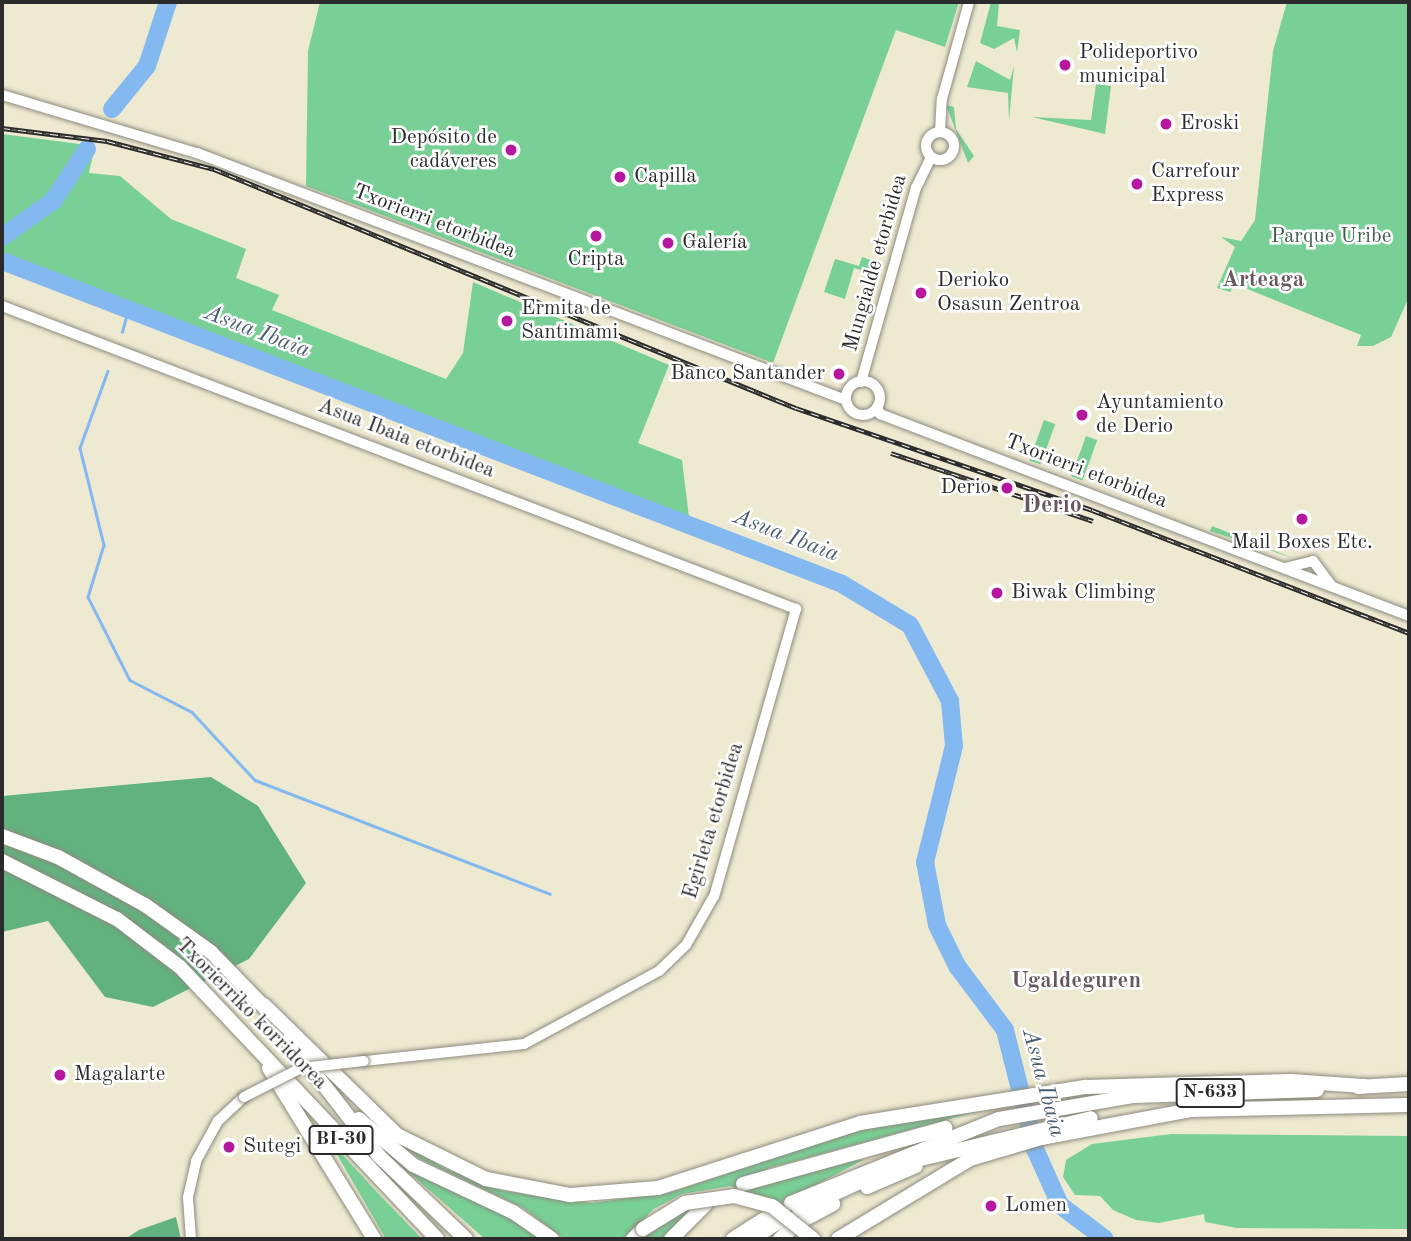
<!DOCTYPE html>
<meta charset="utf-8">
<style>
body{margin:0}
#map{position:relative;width:1411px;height:1241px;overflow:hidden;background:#eeead1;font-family:"Old Standard TT",serif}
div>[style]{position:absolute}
.green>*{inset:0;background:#79d096;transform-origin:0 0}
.forest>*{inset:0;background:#62b27f}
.stream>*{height:2.5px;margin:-1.25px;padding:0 1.25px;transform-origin:1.25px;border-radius:1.25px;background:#83b8f1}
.river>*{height:18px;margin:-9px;padding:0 9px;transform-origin:9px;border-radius:9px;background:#83b8f1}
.roads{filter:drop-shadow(0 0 2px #8c8a7e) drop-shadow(0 0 2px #8c8a7e)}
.tertiary>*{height:10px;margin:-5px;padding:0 5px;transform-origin:5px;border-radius:5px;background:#fff}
.tertiary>.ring{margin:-5px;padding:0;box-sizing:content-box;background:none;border:10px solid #fff;border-radius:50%}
.motorway>*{height:14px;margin:-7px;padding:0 7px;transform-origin:7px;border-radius:7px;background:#fff}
.rail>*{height:5px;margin-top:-2.5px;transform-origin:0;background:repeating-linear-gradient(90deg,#fff 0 8px,#2b2b2b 0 16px);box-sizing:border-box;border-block:2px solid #2b2b2b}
.bridges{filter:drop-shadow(0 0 2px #8c8a7e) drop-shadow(0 0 2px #8c8a7e)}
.tertiary-bridge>*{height:10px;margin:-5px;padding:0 5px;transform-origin:5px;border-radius:5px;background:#fff}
.motorway-bridge>*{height:14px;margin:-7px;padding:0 7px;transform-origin:7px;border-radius:7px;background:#fff}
.dots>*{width:19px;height:19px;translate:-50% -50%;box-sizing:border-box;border:4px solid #fff;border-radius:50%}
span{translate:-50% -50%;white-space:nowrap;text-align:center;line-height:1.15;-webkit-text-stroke:5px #fff;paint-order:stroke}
.shield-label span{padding:2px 5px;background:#fff;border:2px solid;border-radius:5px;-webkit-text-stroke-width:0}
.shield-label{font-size:19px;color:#2b2b2b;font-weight:700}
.poi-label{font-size:21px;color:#2b2b2b}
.left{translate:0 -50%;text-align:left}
.right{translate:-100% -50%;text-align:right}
.street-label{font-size:21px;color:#2b2b2b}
.park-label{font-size:21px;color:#425d4b}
.neighbourhood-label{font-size:23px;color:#68575f;font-weight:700}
.water-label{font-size:23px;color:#4a5c70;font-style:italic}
.quarter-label{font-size:24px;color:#68575f;font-weight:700}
.frame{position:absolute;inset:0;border:4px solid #2b2b2b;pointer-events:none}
</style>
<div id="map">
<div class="green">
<i style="clip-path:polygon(320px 2px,959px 2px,945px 47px,896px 30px,773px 363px,306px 186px,308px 51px)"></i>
<i style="clip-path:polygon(991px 2px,999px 2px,997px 26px,1020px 30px,1017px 52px,1014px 38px,994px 49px,980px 43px)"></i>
<i style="clip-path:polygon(1287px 2px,1409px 2px,1409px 297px,1391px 337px,1373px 346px,1357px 346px,1361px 335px,1235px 284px,1230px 292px,1217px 288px,1235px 247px,1221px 237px,1241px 241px,1255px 220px,1273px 51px)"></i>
<i style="clip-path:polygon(976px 61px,1010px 80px,1014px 66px,1009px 121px,1008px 93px,967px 87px)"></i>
<i style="clip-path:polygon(1096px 84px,1111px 86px,1105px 134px,1032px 117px,1091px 120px)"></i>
<i style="clip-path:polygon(946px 105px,954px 107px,956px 129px,974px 156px,968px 163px)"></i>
<i style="clip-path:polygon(2px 134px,95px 146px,89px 173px,120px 176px,171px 219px,246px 249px,236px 278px,279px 295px,272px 310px,446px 379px,463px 353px,473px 282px,669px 365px,638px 443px,682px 460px,689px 517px,2px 252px)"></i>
<i style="clip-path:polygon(862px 257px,882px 264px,879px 276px,854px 268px,845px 299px,824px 292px,835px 259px,859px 266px)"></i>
<i style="left:1044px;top:420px;width:12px;height:43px;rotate:20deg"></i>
<i style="left:1086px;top:436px;width:12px;height:43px;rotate:20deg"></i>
<i style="clip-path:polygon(1212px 526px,1293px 558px,1210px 531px)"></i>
<i style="clip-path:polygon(979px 1111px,769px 1168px,740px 1182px,865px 1159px,782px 1203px,730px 1186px,682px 1194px,654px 1209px,623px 1239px,564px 1239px,523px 1208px,420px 1159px,388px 1133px,443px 1168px,504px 1191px,592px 1203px,672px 1192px,857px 1130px)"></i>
<i style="clip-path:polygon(1171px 1134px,1409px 1136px,1409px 1229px,1237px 1228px,1205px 1222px,1204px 1214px,1159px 1223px,1136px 1220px,1113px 1210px,1100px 1196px,1075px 1195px,1063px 1177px,1066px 1160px,1092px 1144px)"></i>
<i style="clip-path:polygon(328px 1139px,375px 1190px,422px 1239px,386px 1239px)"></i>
<i style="clip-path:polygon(396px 1161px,507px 1214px,544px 1239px,485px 1239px)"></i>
<i style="clip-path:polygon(704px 1202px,665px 1239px,640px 1239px,659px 1222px)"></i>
</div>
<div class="forest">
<i style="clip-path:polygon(211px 777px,258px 806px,306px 883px,249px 959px,153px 1007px,105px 997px,48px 921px,2px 932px,2px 796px)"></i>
<i style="clip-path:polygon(176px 1217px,181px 1239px,125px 1239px,139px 1230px)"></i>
</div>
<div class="stream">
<i style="left:122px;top:332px;width:23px;rotate:-75deg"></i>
<i style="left:108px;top:371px;width:82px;rotate:110deg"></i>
<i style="left:80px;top:448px;width:100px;rotate:76.1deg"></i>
<i style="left:104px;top:545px;width:54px;rotate:107.1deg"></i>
<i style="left:88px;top:597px;width:93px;rotate:63.2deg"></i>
<i style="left:130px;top:680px;width:70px;rotate:27.3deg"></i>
<i style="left:192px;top:712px;width:93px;rotate:47.2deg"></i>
<i style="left:255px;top:780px;width:316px;rotate:21.1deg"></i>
</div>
<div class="river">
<i style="left:112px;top:109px;width:55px;rotate:-50.9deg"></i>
<i style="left:147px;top:66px;width:67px;rotate:-71.8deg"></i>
<i style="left:2px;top:237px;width:62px;rotate:-35.2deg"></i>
<i style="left:53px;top:201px;width:62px;rotate:-56.8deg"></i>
<i style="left:2px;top:261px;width:900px;rotate:21.03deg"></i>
<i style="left:842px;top:584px;width:79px;rotate:31.1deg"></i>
<i style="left:910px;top:625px;width:86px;rotate:62.2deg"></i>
<i style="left:950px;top:701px;width:45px;rotate:84.9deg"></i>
<i style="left:954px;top:746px;width:120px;rotate:104deg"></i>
<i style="left:925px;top:862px;width:64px;rotate:79.2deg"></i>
<i style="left:937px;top:925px;width:46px;rotate:64deg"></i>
<i style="left:957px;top:966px;width:80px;rotate:53.1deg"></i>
<i style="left:1005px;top:1030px;width:123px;rotate:75.9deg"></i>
<i style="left:1035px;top:1149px;width:61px;rotate:65.9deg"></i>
<i style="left:1060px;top:1205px;width:56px;rotate:37.1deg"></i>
</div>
<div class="roads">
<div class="tertiary">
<i style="left:2px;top:95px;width:203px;rotate:16.6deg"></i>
<i style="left:197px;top:153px;width:694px;rotate:20.84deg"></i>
<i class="ring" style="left:926px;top:132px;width:18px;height:18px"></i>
<i style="left:940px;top:132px;width:33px;rotate:-87deg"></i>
<i style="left:942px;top:99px;width:101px;rotate:-74.4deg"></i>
<i style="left:2px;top:306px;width:850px;rotate:20.89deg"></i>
<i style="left:796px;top:609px;width:298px;rotate:105.9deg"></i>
<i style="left:714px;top:896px;width:56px;rotate:119.7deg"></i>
<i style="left:686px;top:945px;width:37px;rotate:136deg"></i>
<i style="left:659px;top:971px;width:153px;rotate:151.6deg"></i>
<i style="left:524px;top:1044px;width:161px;rotate:173.9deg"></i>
<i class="ring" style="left:846px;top:381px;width:24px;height:24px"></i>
<i style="left:861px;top:382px;width:202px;rotate:-74.2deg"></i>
<i style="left:916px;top:188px;width:34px;rotate:-64deg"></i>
<i style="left:877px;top:407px;width:8px;rotate:67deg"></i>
<i style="left:880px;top:414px;width:566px;rotate:20.9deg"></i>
<i style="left:1285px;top:568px;width:29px;rotate:-14deg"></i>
<i style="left:1313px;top:561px;width:31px;rotate:53deg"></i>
<i style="left:191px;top:1239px;width:42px;rotate:-94.1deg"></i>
<i style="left:188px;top:1197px;width:37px;rotate:-77deg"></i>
<i style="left:196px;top:1161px;width:46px;rotate:-61.2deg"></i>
<i style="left:218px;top:1121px;width:35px;rotate:-43deg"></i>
</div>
<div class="motorway">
<i style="left:2px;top:836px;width:60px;rotate:20.6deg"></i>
<i style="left:58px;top:857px;width:99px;rotate:28.9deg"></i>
<i style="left:145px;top:905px;width:81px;rotate:35.5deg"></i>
<i style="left:211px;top:952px;width:83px;rotate:46deg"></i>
<i style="left:2px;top:861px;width:129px;rotate:26.8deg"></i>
<i style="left:117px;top:919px;width:79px;rotate:37.3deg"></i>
<i style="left:180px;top:967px;width:374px;rotate:46.6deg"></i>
<i style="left:264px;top:1005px;width:186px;rotate:44.3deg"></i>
<i style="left:397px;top:1135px;width:99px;rotate:26.3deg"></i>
<i style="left:486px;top:1179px;width:86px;rotate:10.8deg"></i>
<i style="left:570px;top:1195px;width:88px;rotate:-4.5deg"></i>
<i style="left:658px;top:1188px;width:212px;rotate:-17.8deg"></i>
<i style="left:860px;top:1123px;width:229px;rotate:-9.1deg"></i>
<i style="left:1086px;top:1087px;width:205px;rotate:-1.7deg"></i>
<i style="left:1291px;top:1081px;width:74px;rotate:3.9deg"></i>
<i style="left:289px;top:1040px;width:147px;rotate:52.2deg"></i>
<i style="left:379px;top:1156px;width:120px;rotate:43.7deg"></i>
<i style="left:269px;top:1068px;width:201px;rotate:58.4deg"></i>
<i style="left:1358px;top:1087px;width:51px;rotate:-3.4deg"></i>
<i style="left:359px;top:1119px;width:71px;rotate:40.4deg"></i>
<i style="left:413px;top:1165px;width:110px;rotate:25.2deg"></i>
<i style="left:513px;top:1212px;width:47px;rotate:34.7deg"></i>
<i style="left:900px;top:1164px;width:196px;rotate:-13.5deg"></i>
<i style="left:743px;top:1184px;width:210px;rotate:-15.5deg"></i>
<i style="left:867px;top:1187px;width:53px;rotate:-23.2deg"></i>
<i style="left:791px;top:1203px;width:224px;rotate:-22deg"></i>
<i style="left:999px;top:1119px;width:137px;rotate:-9.7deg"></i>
<i style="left:1134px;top:1096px;width:183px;rotate:-1.9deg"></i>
<i style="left:799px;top:1210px;width:84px;rotate:-24.7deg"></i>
<i style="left:805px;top:1219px;width:32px;rotate:-28deg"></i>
<i style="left:633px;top:1239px;width:14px;rotate:-45deg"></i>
<i style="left:671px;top:1239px;width:49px;rotate:-45deg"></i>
<i style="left:733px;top:1239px;width:43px;rotate:-32.6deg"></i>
<i style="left:752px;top:1239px;width:33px;rotate:-33deg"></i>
<i style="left:780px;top:1239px;width:13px;rotate:-42deg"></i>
<i style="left:838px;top:1239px;width:154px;rotate:-31.2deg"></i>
<i style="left:970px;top:1159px;width:74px;rotate:-16.5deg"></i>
<i style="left:1041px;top:1138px;width:152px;rotate:-10.6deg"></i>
<i style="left:1190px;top:1110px;width:219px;rotate:-1.3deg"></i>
</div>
</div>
<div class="rail">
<i style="left:2px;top:128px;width:106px;rotate:7.1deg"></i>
<i style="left:107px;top:141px;width:111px;rotate:14.7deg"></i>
<i style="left:214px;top:169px;width:629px;rotate:22.33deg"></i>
<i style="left:796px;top:408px;width:313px;rotate:19deg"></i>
<i style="left:1092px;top:510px;width:340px;rotate:21.2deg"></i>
<i style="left:891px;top:453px;width:213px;rotate:18.6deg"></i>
</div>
<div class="bridges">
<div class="tertiary-bridge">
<i style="left:244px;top:1097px;width:64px;rotate:-27deg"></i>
<i style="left:301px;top:1068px;width:63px;rotate:-6.3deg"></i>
</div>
<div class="motorway-bridge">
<i style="left:643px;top:1229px;width:49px;rotate:-31.8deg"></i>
<i style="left:685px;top:1203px;width:49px;rotate:-8.1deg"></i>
<i style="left:734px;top:1196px;width:39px;rotate:15deg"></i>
<i style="left:772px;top:1206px;width:53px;rotate:38.8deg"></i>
</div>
</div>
<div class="dots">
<i style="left:1065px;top:65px;background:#b5179e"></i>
<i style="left:1166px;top:124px;background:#b5179e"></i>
<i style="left:511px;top:150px;background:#b5179e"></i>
<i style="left:620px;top:177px;background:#b5179e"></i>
<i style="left:1137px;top:184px;background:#b5179e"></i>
<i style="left:596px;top:236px;background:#b5179e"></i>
<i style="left:668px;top:243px;background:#b5179e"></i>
<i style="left:921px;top:293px;background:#b5179e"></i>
<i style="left:507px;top:321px;background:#b5179e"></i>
<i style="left:839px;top:374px;background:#b5179e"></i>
<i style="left:1082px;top:415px;background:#b5179e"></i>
<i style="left:1007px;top:488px;background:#b5179e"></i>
<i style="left:1302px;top:519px;background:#b5179e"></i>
<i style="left:997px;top:593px;background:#b5179e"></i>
<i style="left:60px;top:1075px;background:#b5179e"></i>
<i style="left:229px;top:1147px;background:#b5179e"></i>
<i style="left:991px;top:1206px;background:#b5179e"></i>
</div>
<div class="shield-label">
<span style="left:1210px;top:1093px">N-633</span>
<span style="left:341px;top:1140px">BI-30</span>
</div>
<div class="poi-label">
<span class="left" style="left:1079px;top:65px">Polideportivo<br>municipal</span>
<span class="left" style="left:1180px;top:124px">Eroski</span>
<span class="right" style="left:497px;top:150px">Depósito de<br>cadáveres</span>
<span class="left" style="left:1151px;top:184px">Carrefour<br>Express</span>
<span class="left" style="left:634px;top:177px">Capilla</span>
<span class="left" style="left:682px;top:243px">Galería</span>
<span style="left:596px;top:260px">Cripta</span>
<span class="left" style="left:937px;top:293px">Derioko<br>Osasun Zentroa</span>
<span class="left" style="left:521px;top:321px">Ermita de<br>Santimami</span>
<span class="right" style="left:825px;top:374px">Banco Santander</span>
<span class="left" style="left:1096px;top:415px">Ayuntamiento<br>de Derio</span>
<span class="right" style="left:991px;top:488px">Derio</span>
<span style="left:1302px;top:543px">Mail Boxes Etc.</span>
<span class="left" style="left:1011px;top:593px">Biwak Climbing</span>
<span class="left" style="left:74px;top:1075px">Magalarte</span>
<span class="left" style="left:243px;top:1147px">Sutegi</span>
<span class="left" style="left:1005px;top:1206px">Lomen</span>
</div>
<div class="street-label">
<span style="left:434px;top:222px;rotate:21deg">Txorierri etorbidea</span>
<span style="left:876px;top:263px;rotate:-74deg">Mungialde etorbidea</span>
<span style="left:406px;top:439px;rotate:21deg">Asua Ibaia etorbidea</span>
<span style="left:1086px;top:472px;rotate:21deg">Txorierri etorbidea</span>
<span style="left:714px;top:821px;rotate:-73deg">Egirleta etorbidea</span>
<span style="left:251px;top:1014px;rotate:45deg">Txorierriko korridorea</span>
</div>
<div class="park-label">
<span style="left:1331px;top:237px">Parque Uribe</span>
</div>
<div class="neighbourhood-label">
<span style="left:1263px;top:280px">Arteaga</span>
<span style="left:1076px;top:981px">Ugaldeguren</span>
</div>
<div class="water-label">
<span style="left:257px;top:332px;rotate:21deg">Asua Ibaia</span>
<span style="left:786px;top:536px;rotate:21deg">Asua Ibaia</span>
<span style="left:1043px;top:1083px;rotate:75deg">Asua Ibaia</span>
</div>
<div class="quarter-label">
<span style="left:1052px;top:507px">Derio</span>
</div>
<div class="frame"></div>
</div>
